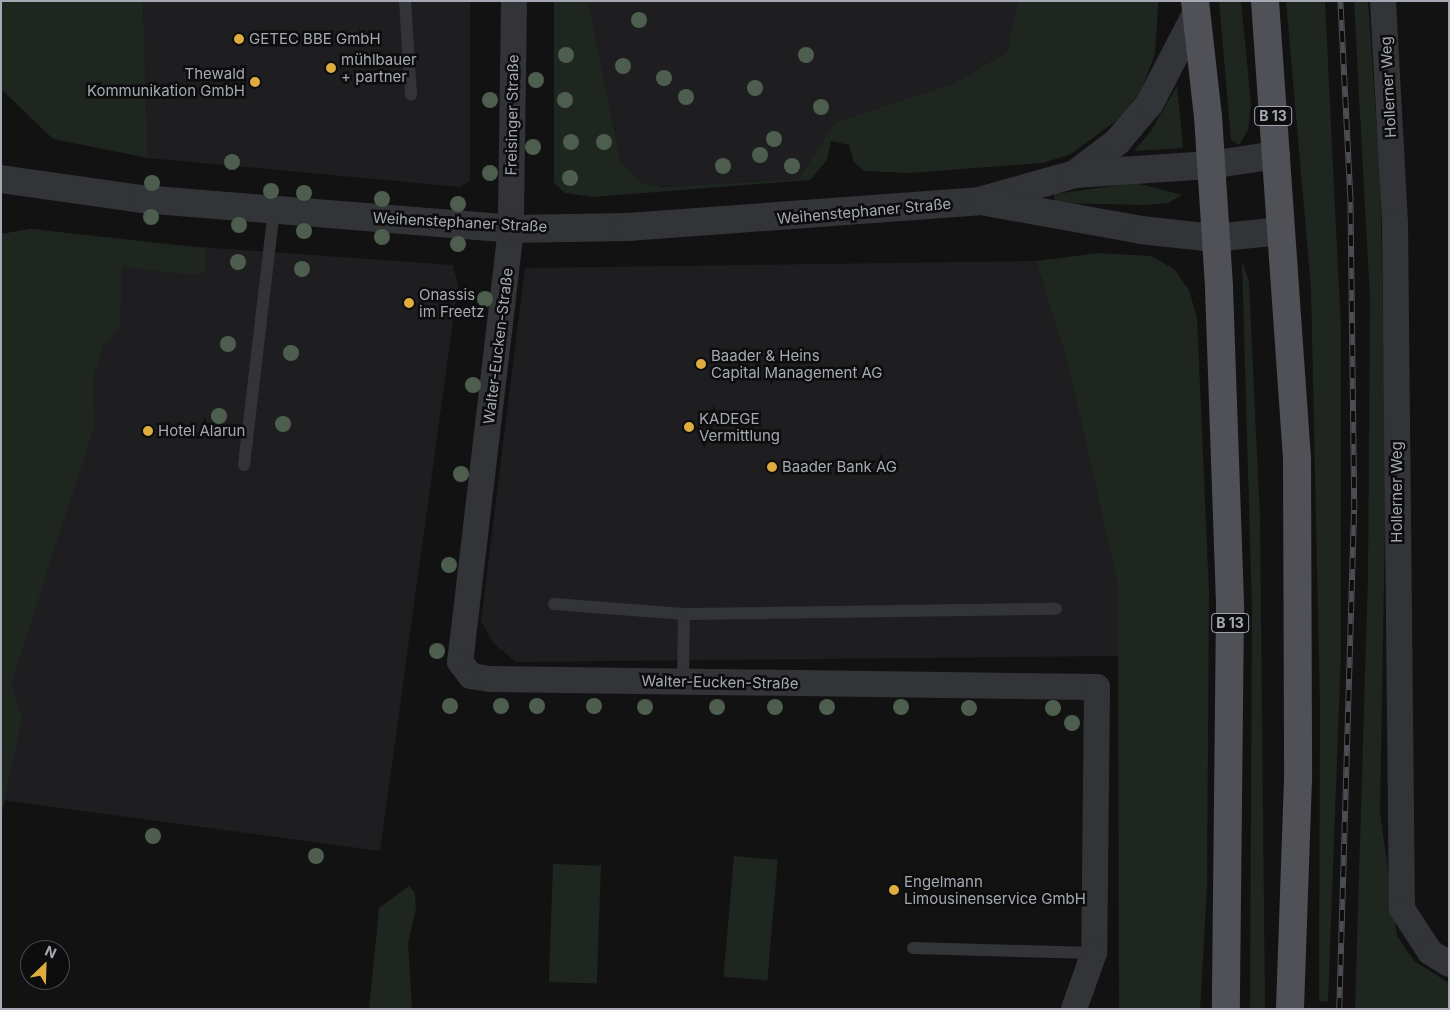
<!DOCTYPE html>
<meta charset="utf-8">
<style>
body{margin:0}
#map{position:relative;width:1450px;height:1010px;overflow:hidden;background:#121213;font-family:Inter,sans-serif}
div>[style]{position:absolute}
.built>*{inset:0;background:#1e1e20}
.green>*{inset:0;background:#1f2620;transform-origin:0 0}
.service>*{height:12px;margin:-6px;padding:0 6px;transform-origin:6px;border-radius:6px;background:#333438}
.minor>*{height:26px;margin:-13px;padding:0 13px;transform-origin:13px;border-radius:13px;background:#333438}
.tertiary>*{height:28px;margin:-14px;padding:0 14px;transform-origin:14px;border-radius:14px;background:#333438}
.primary>*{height:28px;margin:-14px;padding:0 14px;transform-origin:14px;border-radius:14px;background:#505157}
.rail>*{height:5.5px;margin-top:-2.75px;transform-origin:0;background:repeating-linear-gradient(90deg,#0d0d0e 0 11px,#4d4e53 0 22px);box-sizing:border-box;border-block:1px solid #4d4e53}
.trees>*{width:16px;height:16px;margin:-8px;border-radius:50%;background:#4d5e4f}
.dots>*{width:14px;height:14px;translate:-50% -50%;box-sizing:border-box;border:2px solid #0d0d0e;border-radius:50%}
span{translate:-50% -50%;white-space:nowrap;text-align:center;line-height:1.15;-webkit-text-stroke:5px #0d0d0e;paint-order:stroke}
.shield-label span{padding:1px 4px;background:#0d0d0e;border:1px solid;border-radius:4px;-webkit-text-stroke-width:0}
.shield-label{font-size:14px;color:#a5a9b3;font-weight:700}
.poi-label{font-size:15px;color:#a5a9b3}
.left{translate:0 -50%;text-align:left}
.right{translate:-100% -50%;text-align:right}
.street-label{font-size:15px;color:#a5a9b3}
.frame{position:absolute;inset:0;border:2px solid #a5a9b3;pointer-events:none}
.north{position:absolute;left:20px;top:940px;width:50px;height:50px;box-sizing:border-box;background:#0d0d0e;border:1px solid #4a4b50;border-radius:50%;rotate:24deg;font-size:14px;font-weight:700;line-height:20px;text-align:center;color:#a5a9b3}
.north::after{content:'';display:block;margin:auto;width:18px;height:22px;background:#dfac3e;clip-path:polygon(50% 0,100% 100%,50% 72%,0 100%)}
</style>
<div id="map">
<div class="built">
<i style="clip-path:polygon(143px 1px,470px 1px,470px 181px,460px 187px,148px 158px)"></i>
<i style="clip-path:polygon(588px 1px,1018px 1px,1018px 7px,1007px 52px,952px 84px,835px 122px,798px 179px,663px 187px,640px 182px,621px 163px)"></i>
<i style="clip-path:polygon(31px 229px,145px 243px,453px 265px,458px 285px,380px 851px,1px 800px,1px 234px)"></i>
<i style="clip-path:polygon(1036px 261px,1068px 365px,1118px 586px,1119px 656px,516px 662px,494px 644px,481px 621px,525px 268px)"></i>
</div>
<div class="green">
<i style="clip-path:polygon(1px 1px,143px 1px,148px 158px,53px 139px,1px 89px)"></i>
<i style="clip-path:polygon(554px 1px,588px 1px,621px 163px,640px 182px,663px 187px,798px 179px,835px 122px,952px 84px,1007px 52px,1018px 1px,1158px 1px,1158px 7px,1155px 54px,1141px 91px,1117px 120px,1071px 154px,1043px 163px,909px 173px,864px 171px,854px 162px,849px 145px,831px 141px,827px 160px,810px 180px,593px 197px,565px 193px,554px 183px)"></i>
<i style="clip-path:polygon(1219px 1px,1241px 1px,1251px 104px,1248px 130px,1239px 145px,1231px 140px)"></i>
<i style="clip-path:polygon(1286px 1px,1325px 1px,1341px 331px,1341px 652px,1328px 1002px,1319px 1001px,1320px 705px,1311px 288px)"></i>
<i style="clip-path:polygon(1354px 1px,1368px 1px,1380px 176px,1386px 467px,1380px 812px,1397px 936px,1414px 961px,1449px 983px,1449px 1009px,1355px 1009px,1368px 575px,1370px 300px)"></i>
<i style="clip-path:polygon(1177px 86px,1183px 148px,1134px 151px,1150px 132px)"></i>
<i style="clip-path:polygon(1136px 183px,1182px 195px,1168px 203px,1147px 205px,1055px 203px,1054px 194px)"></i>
<i style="clip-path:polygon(31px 229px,205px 248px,205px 271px,194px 275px,122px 267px,120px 328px,104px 345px,93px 379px,94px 427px,11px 684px,22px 718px,1px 817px,1px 234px)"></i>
<i style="clip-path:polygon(1098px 253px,1151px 256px,1174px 269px,1189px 290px,1197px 318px,1209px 592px,1207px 886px,1200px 1009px,1119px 1009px,1118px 586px,1068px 365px,1036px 261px)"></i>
<i style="clip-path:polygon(1242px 261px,1249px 282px,1260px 519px,1265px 1009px,1250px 1009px,1252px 611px)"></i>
<i style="left:734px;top:856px;width:44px;height:121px;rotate:5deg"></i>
<i style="left:553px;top:864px;width:48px;height:118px;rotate:2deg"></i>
<i style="clip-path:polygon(409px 886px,415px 893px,416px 909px,408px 943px,412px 1009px,369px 1009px,379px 908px)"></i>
</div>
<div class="service">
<i style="left:405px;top:1px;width:94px;rotate:86.3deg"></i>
<i style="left:244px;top:465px;width:257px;rotate:-83.3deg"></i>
<i style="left:554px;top:604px;width:130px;rotate:4.4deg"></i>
<i style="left:683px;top:682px;width:68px;rotate:-89.2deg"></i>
<i style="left:684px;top:614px;width:372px;rotate:-0.8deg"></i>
<i style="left:913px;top:948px;width:181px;rotate:1.6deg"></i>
</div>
<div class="minor">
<i style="left:514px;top:1px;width:228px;rotate:90.8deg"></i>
<i style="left:511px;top:229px;width:436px;rotate:96.7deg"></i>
<i style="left:460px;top:662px;width:18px;rotate:52deg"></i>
<i style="left:471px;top:676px;width:19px;rotate:9deg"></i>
<i style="left:490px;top:679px;width:607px;rotate:0.76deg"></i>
<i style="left:1097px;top:687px;width:266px;rotate:90.6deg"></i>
<i style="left:1094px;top:953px;width:59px;rotate:109.7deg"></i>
<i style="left:1383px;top:1px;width:221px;rotate:86.9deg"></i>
<i style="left:1395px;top:222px;width:687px;rotate:89.42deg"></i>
<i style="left:1402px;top:909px;width:51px;rotate:56.9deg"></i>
<i style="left:1430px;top:952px;width:22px;rotate:32deg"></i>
</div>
<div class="tertiary">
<i style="left:1075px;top:174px;width:53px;rotate:-37.3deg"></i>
<i style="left:1117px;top:142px;width:51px;rotate:-49.8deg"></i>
<i style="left:1150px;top:103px;width:100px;rotate:-62.7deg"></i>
<i style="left:1px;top:179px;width:142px;rotate:8.1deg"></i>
<i style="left:142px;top:199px;width:370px;rotate:4.6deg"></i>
<i style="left:511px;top:229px;width:117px;rotate:-1deg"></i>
<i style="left:628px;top:227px;width:352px;rotate:-4.2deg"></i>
<i style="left:979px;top:201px;width:100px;rotate:-15.7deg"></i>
<i style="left:1075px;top:174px;width:135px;rotate:-3.8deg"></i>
<i style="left:1210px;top:165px;width:67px;rotate:-8.6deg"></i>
<i style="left:986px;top:202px;width:158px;rotate:10.2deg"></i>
<i style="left:1141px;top:230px;width:73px;rotate:6.3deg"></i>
<i style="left:1214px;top:238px;width:67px;rotate:-6deg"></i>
</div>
<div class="primary">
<i style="left:1195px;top:1px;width:116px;rotate:83.6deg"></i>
<i style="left:1208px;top:116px;width:172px;rotate:86.3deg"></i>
<i style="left:1219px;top:288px;width:321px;rotate:88deg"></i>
<i style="left:1230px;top:609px;width:400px;rotate:90.6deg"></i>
<i style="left:1265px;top:1px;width:459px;rotate:86deg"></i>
<i style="left:1297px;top:459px;width:320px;rotate:89.8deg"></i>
<i style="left:1298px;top:779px;width:230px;rotate:92deg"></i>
</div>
<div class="rail">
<i style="left:1339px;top:1009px;width:499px;rotate:-88.3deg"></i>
<i style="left:1354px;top:510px;width:314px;rotate:-90.7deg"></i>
<i style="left:1350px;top:196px;width:195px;rotate:-92.9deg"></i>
</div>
<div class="trees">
<i style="left:639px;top:20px"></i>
<i style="left:566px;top:55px"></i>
<i style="left:806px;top:55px"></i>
<i style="left:623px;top:66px"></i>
<i style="left:664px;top:78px"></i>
<i style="left:536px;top:80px"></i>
<i style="left:755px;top:88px"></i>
<i style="left:686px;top:97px"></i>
<i style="left:490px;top:100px"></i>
<i style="left:565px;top:100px"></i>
<i style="left:821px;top:107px"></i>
<i style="left:774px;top:139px"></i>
<i style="left:571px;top:142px"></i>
<i style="left:604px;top:142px"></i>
<i style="left:533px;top:147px"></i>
<i style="left:760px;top:155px"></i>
<i style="left:232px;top:162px"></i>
<i style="left:723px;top:166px"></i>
<i style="left:792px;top:166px"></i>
<i style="left:490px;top:173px"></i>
<i style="left:570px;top:178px"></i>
<i style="left:152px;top:183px"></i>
<i style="left:271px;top:191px"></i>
<i style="left:304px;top:193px"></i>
<i style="left:382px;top:199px"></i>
<i style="left:458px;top:204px"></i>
<i style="left:151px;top:217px"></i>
<i style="left:239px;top:225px"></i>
<i style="left:304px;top:231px"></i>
<i style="left:382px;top:237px"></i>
<i style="left:458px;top:244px"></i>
<i style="left:238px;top:262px"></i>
<i style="left:302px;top:269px"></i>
<i style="left:485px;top:299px"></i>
<i style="left:228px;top:344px"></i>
<i style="left:291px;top:353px"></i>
<i style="left:473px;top:385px"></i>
<i style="left:219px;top:416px"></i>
<i style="left:283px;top:424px"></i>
<i style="left:461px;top:474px"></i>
<i style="left:449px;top:565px"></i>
<i style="left:437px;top:651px"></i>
<i style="left:450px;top:706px"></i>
<i style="left:501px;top:706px"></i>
<i style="left:537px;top:706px"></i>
<i style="left:594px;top:706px"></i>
<i style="left:645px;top:707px"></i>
<i style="left:717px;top:707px"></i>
<i style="left:775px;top:707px"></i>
<i style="left:827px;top:707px"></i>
<i style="left:901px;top:707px"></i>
<i style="left:969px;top:708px"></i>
<i style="left:1053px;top:708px"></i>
<i style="left:1072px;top:723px"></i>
<i style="left:153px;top:836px"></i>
<i style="left:316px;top:856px"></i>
</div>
<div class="dots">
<i style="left:239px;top:39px;background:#dfac3e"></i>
<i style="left:331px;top:68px;background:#dfac3e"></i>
<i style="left:255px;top:82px;background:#dfac3e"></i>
<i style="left:409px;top:303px;background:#dfac3e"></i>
<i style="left:701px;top:364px;background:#dfac3e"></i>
<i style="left:689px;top:427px;background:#dfac3e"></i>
<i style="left:148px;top:431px;background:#dfac3e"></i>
<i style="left:772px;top:467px;background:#dfac3e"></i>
<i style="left:894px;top:890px;background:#dfac3e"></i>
</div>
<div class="shield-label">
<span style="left:1273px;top:116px">B 13</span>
<span style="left:1230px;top:623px">B 13</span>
</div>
<div class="poi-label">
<span class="left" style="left:249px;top:39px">GETEC BBE GmbH</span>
<span class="left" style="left:341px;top:68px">mühlbauer<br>+ partner</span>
<span class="right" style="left:245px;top:82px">Thewald<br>Kommunikation GmbH</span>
<span class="left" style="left:419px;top:303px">Onassis<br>im Freetz</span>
<span class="left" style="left:711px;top:364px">Baader &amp; Heins<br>Capital Management AG</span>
<span class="left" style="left:699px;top:427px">KADEGE<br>Vermittlung</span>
<span class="left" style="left:158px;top:431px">Hotel Alarun</span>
<span class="left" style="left:782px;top:467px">Baader Bank AG</span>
<span class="left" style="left:904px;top:890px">Engelmann<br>Limousinenservice GmbH</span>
</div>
<div class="street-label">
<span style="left:1388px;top:87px;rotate:-93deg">Hollerner Weg</span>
<span style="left:512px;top:115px;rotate:-89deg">Freisinger Straße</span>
<span style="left:864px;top:211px;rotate:-5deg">Weihenstephaner Straße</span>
<span style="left:460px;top:222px;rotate:3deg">Weihenstephaner Straße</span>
<span style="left:498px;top:346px;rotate:-83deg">Walter-Eucken-Straße</span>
<span style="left:1397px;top:492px;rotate:-90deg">Hollerner Weg</span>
<span style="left:720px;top:682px;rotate:1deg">Walter-Eucken-Straße</span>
</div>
<div class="frame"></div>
<div class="north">N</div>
</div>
